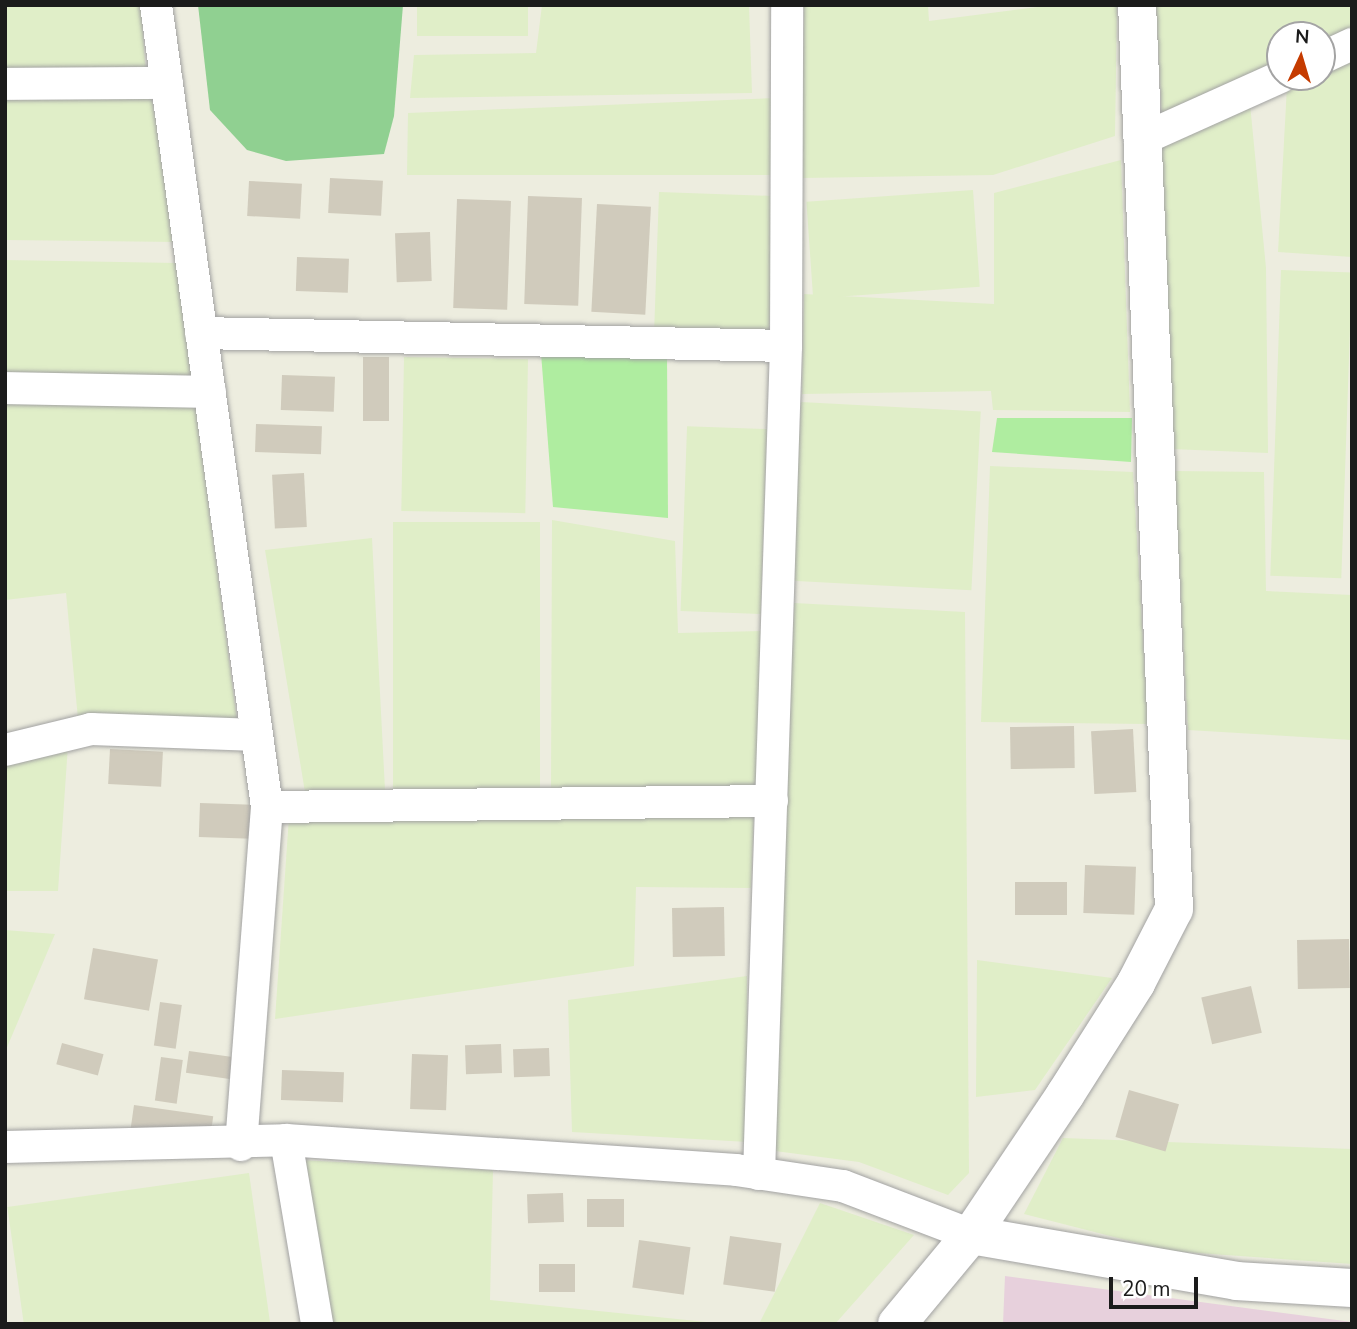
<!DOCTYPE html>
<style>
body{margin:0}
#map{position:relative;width:1357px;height:1329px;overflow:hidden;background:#ededdf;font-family:"Nunito Sans",sans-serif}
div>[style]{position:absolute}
.industrial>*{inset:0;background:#e7d0dc}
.farmland>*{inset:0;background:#e0eec8;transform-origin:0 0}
.grass>*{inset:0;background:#afeda0}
.forest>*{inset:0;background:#90d091}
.building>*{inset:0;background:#d0cbbc;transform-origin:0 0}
.roads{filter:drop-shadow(0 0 2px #a2a2a2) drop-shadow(0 0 2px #a2a2a2)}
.minor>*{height:32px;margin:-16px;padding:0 16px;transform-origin:16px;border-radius:16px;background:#fff}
.tertiary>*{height:38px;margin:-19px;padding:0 19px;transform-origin:19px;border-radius:19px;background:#fff}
span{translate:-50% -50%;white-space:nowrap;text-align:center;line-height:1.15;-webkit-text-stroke:6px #fff;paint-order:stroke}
.frame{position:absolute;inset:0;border:7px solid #1b1b1b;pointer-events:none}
.north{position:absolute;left:1266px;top:21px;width:70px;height:70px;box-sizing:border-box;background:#fff;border:2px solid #a4a4a4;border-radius:50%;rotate:4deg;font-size:19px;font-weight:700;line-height:28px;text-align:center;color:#1b1b1b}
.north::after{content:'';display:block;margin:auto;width:24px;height:32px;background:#c53b00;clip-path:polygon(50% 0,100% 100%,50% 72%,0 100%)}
.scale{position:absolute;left:1109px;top:1277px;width:89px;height:32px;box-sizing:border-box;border:4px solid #1b1b1b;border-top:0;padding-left:9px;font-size:21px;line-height:24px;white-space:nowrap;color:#1b1b1b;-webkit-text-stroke:5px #fff;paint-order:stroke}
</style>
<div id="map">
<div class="industrial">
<i style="clip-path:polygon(1005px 1276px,1352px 1322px,1352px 1324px,1003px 1324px)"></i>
</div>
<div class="farmland">
<i style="clip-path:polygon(5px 5px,141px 5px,145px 62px,178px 242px,5px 240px)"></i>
<i style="left:417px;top:5px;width:111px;height:31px"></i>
<i style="clip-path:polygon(542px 5px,749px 5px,752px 93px,410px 98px,414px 55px,536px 53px)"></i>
<i style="clip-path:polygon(804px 5px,928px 5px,929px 21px,1053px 5px,1117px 5px,1115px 136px,993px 175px,802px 178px)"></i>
<i style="clip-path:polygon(1156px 5px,1352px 5px,1352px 34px,1322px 47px,1322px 35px,1280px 35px,1280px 66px,1162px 118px)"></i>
<i style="clip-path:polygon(1352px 57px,1352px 257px,1278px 252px,1287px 86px,1322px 77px,1322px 70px)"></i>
<i style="clip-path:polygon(776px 98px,776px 175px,407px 175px,408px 113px)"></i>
<i style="clip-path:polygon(1250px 104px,1266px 268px,1268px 453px,1171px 449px,1161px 143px)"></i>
<i style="clip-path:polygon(1121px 160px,1130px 412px,993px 410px,991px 391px,802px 394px,804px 294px,994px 304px,994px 193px)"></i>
<i style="left:973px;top:190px;width:97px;height:167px;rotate:86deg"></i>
<i style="left:659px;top:192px;width:115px;height:135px;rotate:2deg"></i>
<i style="clip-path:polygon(5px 260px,177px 263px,237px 721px,78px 719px,66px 593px,5px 600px)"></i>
<i style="left:1281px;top:270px;width:71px;height:306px;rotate:2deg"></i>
<i style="left:404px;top:357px;width:124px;height:154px;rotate:1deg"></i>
<i style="left:801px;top:402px;width:180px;height:179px;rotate:3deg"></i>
<i style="left:767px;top:429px;width:185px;height:80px;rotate:92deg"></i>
<i style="clip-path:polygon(990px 466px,1133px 472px,1148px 724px,981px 722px)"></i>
<i style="clip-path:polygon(1174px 471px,1264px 472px,1266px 591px,1352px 595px,1352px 740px,1188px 730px)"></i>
<i style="clip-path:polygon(552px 520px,675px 541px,678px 633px,762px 631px,757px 788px,551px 788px)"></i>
<i style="left:393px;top:522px;width:147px;height:270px"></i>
<i style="clip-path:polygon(372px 538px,385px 790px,305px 792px,265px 550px)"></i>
<i style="clip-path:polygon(794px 603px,965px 612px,969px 1173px,948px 1195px,859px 1162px,775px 1151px)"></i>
<i style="clip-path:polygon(68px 745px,58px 891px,5px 891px,5px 763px)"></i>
<i style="clip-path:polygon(754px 811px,751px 888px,636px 887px,634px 966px,275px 1019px,289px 817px)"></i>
<i style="clip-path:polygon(5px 930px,55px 934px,5px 1052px)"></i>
<i style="clip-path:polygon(977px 960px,1112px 978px,1035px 1090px,976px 1097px)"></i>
<i style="clip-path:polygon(747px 976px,748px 1142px,572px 1132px,568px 1000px)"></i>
<i style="clip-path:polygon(1063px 1138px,1352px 1149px,1352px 1264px,1169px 1251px,1024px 1214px)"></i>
<i style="clip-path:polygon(300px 1160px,493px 1170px,490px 1300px,726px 1324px,329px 1324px)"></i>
<i style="left:249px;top:1173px;width:153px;height:244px;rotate:82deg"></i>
<i style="clip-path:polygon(820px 1203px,914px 1235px,835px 1324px,759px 1324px)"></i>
</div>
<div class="grass">
<i style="clip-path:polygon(541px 353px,667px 353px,668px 518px,553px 507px)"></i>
<i style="clip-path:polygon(997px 418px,1132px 418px,1131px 462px,992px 452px)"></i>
</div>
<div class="forest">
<i style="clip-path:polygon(198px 5px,403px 5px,394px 116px,384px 154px,286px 161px,247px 150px,210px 110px)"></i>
</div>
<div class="building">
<i style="left:330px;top:178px;width:53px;height:35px;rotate:3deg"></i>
<i style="left:249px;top:181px;width:53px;height:35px;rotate:3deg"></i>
<i style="left:528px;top:196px;width:54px;height:108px;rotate:2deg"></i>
<i style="left:457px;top:199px;width:54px;height:109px;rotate:2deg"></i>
<i style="left:597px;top:204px;width:54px;height:108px;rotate:3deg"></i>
<i style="left:430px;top:232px;width:49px;height:35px;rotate:88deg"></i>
<i style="left:297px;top:257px;width:52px;height:34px;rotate:2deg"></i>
<i style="left:363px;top:357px;width:26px;height:64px"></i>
<i style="left:282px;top:375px;width:53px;height:35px;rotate:2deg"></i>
<i style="left:256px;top:424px;width:66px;height:28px;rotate:2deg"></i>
<i style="left:304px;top:473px;width:54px;height:32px;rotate:87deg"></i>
<i style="left:1074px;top:726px;width:42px;height:64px;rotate:89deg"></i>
<i style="left:1133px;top:729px;width:63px;height:42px;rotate:87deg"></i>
<i style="left:110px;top:749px;width:53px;height:35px;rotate:3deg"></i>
<i style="left:200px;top:803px;width:53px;height:34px;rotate:2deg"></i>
<i style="left:1085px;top:865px;width:51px;height:48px;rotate:2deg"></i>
<i style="left:1067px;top:882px;width:33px;height:52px;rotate:90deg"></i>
<i style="left:724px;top:907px;width:49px;height:52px;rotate:89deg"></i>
<i style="left:1349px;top:939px;width:49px;height:52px;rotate:89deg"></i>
<i style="left:93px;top:948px;width:66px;height:52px;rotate:10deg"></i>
<i style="left:1251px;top:986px;width:48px;height:51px;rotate:77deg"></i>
<i style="left:160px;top:1002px;width:22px;height:44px;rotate:8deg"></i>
<i style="left:62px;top:1043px;width:43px;height:22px;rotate:15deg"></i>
<i style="left:501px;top:1044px;width:29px;height:36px;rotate:88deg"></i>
<i style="left:549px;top:1048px;width:28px;height:36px;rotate:88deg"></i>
<i style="left:189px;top:1051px;width:44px;height:22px;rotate:8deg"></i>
<i style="left:412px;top:1054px;width:36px;height:55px;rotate:2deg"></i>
<i style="left:161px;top:1057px;width:22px;height:44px;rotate:8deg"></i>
<i style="left:282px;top:1070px;width:62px;height:30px;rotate:2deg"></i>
<i style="left:1129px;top:1090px;width:52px;height:49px;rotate:16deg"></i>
<i style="left:134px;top:1105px;width:80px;height:26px;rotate:8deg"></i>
<i style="left:563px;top:1193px;width:29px;height:36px;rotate:88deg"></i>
<i style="left:624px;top:1199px;width:28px;height:37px;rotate:90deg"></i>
<i style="left:730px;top:1236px;width:52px;height:49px;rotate:8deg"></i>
<i style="left:639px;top:1240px;width:52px;height:48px;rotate:8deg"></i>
<i style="left:575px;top:1264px;width:28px;height:36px;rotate:90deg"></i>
</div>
<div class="roads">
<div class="minor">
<i style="left:156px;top:5px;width:810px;rotate:82.12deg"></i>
<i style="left:267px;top:807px;width:339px;rotate:94.4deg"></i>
<i style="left:1322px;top:58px;width:33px;rotate:-25deg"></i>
<i style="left:5px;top:84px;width:162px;rotate:-0.4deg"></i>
<i style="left:1140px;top:140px;width:154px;rotate:-24.2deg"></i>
<i style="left:201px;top:333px;width:585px;rotate:1.27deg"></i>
<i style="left:5px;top:388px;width:205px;rotate:1.1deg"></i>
<i style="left:5px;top:750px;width:89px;rotate:-13.7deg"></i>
<i style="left:91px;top:729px;width:166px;rotate:2.1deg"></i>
<i style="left:267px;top:807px;width:505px;rotate:-0.68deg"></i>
<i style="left:286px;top:1140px;width:187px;rotate:80.4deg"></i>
<i style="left:5px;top:1147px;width:281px;rotate:-1.4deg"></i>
<i style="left:286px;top:1140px;width:451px;rotate:3.8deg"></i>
<i style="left:736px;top:1170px;width:108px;rotate:8.5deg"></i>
<i style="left:843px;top:1186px;width:137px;rotate:20.9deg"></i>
<i style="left:759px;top:1174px;width:828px;rotate:-88.13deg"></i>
<i style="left:786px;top:346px;width:341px;rotate:-89.8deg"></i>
</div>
<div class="tertiary">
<i style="left:971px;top:1235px;width:269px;rotate:9.8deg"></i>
<i style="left:1236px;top:1281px;width:116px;rotate:3.5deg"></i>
<i style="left:897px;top:1324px;width:116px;rotate:-50.3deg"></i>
<i style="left:971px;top:1235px;width:169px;rotate:-56.1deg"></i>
<i style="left:1065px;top:1095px;width:133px;rotate:-57.6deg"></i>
<i style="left:1136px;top:983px;width:83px;rotate:-62.8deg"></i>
<i style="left:1174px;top:909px;width:905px;rotate:-92.34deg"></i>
</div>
</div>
<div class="frame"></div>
<div class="north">N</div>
<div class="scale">20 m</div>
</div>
